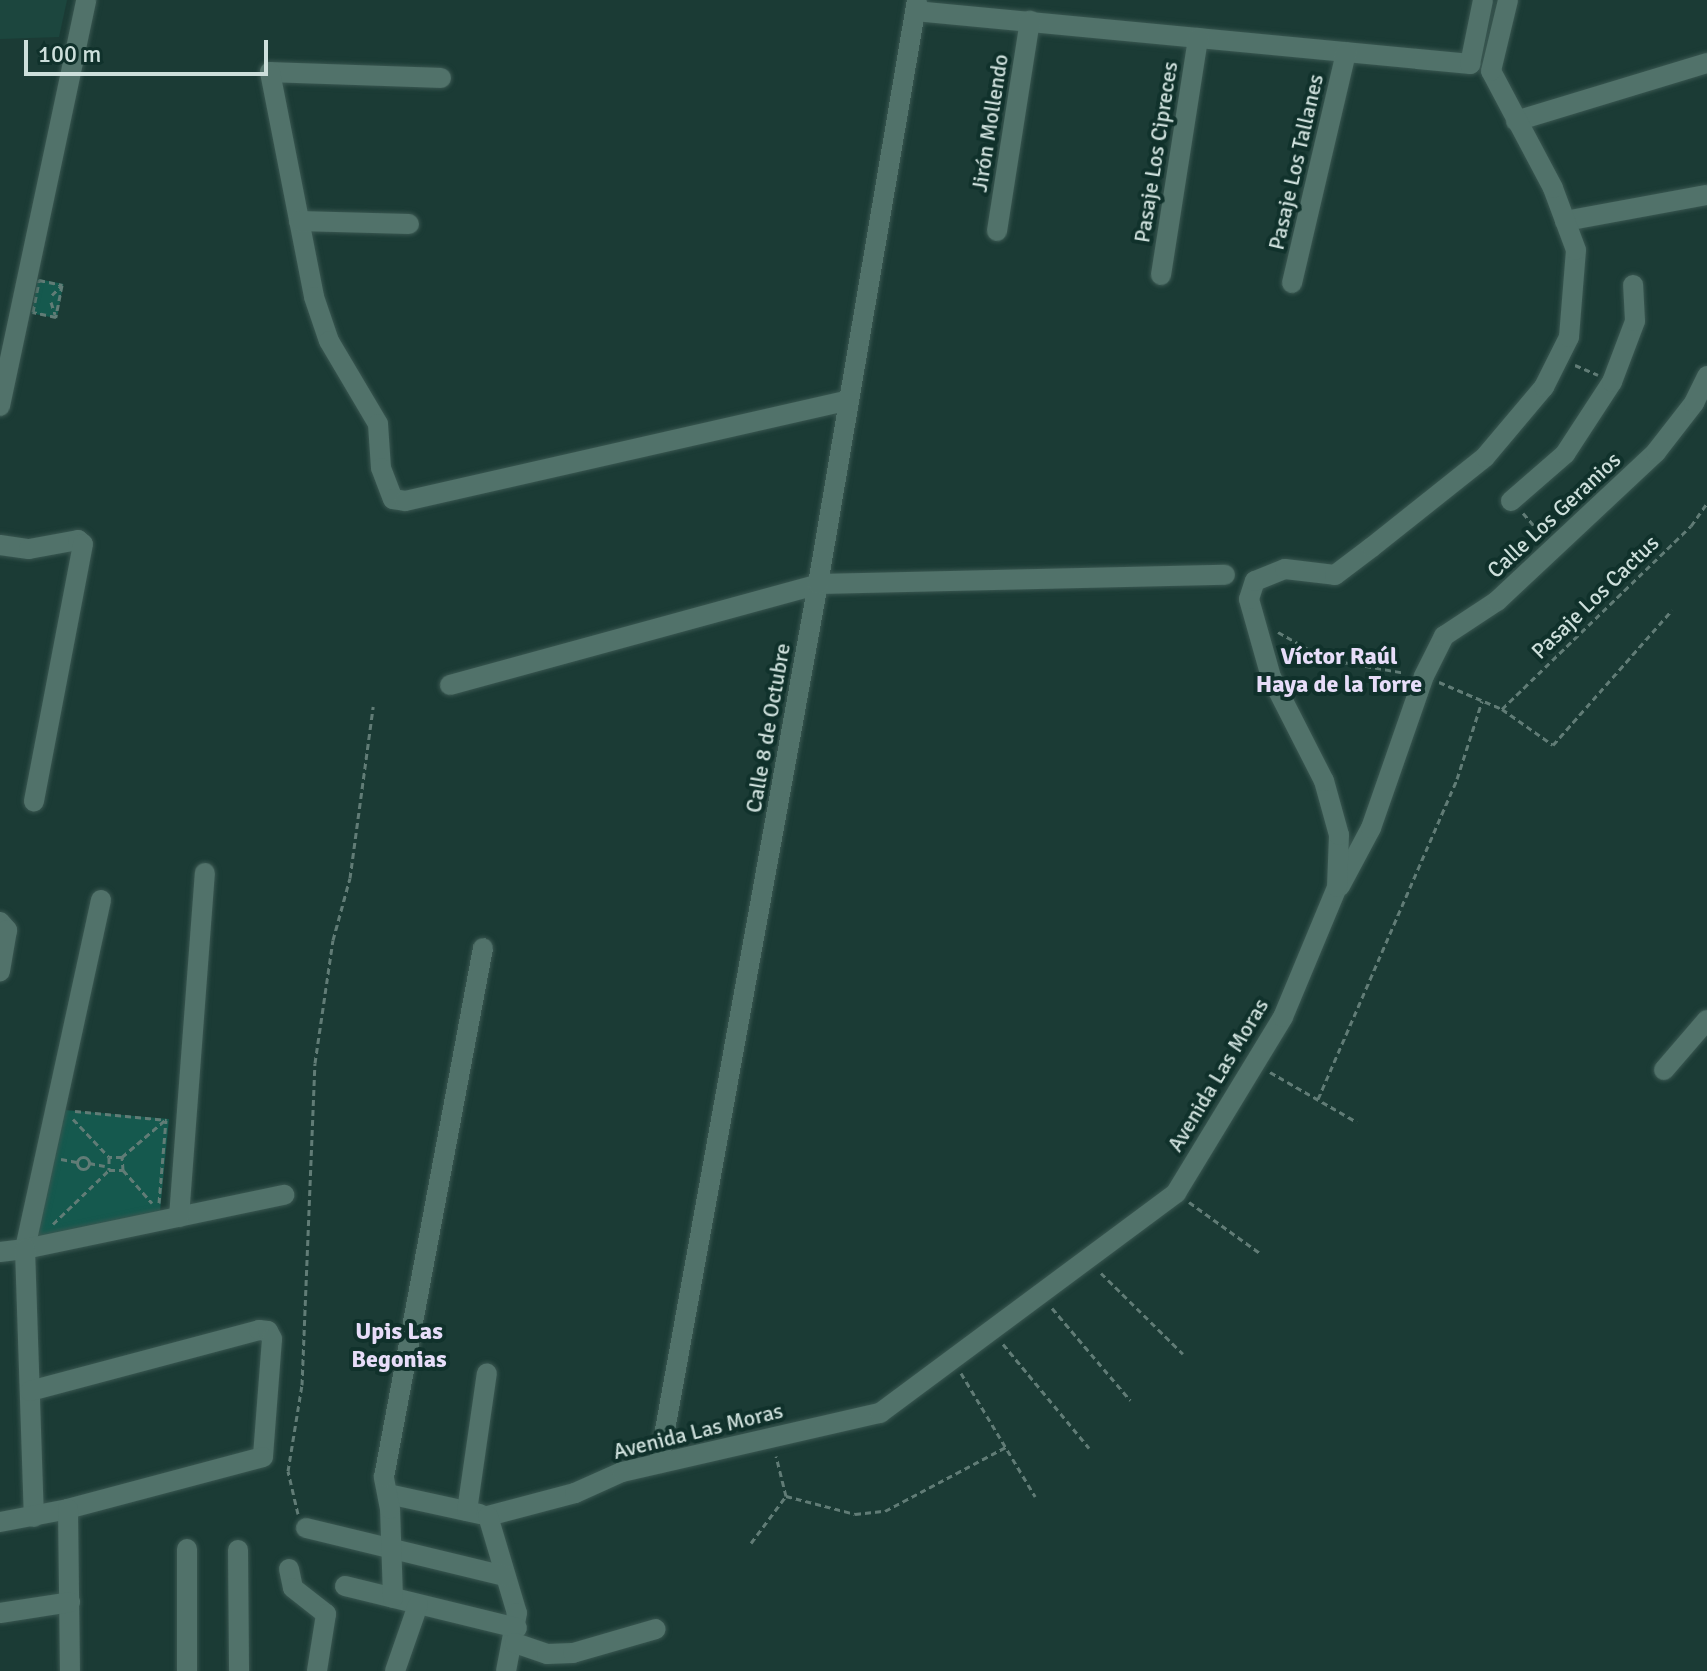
<!DOCTYPE html>
<meta charset="utf-8">
<style>
body{margin:0}
#map{position:relative;width:1707px;height:1671px;overflow:hidden;background:#1b3b35;font-family:Signika,sans-serif}
div>[style]{position:absolute}
.built>*{inset:0;background:#1c463e}
.green>*{inset:0;background:#15594e;transform-origin:0 0}
.path>*{height:3px;margin-top:-1.5px;transform-origin:0;background:repeating-linear-gradient(90deg,#617c76 0 6px,transparent 0 10px)}
.path>.ring{margin:-1.5px;padding:0;box-sizing:content-box;background:none;border:3px solid #617c76;border-radius:50%}
.roads{filter:drop-shadow(0 0 2px #3a5751) drop-shadow(0 0 2px #3a5751)}
.minor>*{height:20px;margin:-10px;padding:0 10px;transform-origin:10px;border-radius:10px;background:#51726a}
span{translate:-50% -50%;white-space:nowrap;text-align:center;line-height:1.15;-webkit-text-stroke:8px #10312b;paint-order:stroke}
.street-label{font-size:22px;color:#cddfdb}
.neighbourhood-label{font-size:24px;color:#e7ddf9;font-weight:700}
.scale{position:absolute;left:24px;top:40px;width:244px;height:36px;box-sizing:border-box;border:4px solid #cddfdb;border-top:0;padding-left:10px;font-size:24px;line-height:28px;white-space:nowrap;color:#cddfdb;-webkit-text-stroke:6px #10312b;paint-order:stroke}
</style>
<div id="map">
<div class="built">
<i style="clip-path:polygon(0 0,67px 0,59px 37px,0 39px)"></i>
</div>
<div class="green">
<i style="left:38px;top:279px;width:26px;height:35px;rotate:11deg"></i>
<i style="clip-path:polygon(65px 1110px,169px 1119px,160px 1211px,37px 1239px)"></i>
</div>
<div class="path">
<i style="left:39px;top:280px;width:24px;rotate:12deg"></i>
<i style="left:62px;top:285px;width:33px;rotate:101deg"></i>
<i style="left:56px;top:317px;width:24px;rotate:-168deg"></i>
<i style="left:33px;top:312px;width:33px;rotate:-79deg"></i>
<i style="left:52px;top:295px;width:14px;rotate:-45deg"></i>
<i style="left:51px;top:302px;width:13px;rotate:72deg"></i>
<i style="left:1575px;top:365px;width:25px;rotate:23deg"></i>
<i style="left:1523px;top:513px;width:28px;rotate:49deg"></i>
<i style="left:1278px;top:632px;width:55px;rotate:29.4deg"></i>
<i style="left:1326px;top:659px;width:80px;rotate:10deg"></i>
<i style="left:1439px;top:682px;width:69px;rotate:23.2deg"></i>
<i style="left:1502px;top:709px;width:62px;rotate:35.2deg"></i>
<i style="left:1553px;top:745px;width:180px;rotate:-48.6deg"></i>
<i style="left:1502px;top:709px;width:263px;rotate:-44.1deg"></i>
<i style="left:1691px;top:526px;width:28px;rotate:-55deg"></i>
<i style="left:1270px;top:1072px;width:100px;rotate:29.9deg"></i>
<i style="left:1318px;top:1099px;width:349px;rotate:-66.5deg"></i>
<i style="left:1457px;top:779px;width:82px;rotate:-72.2deg"></i>
<i style="left:75px;top:1111px;width:92px;rotate:5.6deg"></i>
<i style="left:73px;top:1119px;width:52px;rotate:46.5deg"></i>
<i class="ring" style="left:77px;top:1157px;width:9px;height:9px"></i>
<i style="left:122px;top:1157px;width:57px;rotate:-40.7deg"></i>
<i style="left:61px;top:1159px;width:16px;rotate:11deg"></i>
<i style="left:89px;top:1163px;width:16px;rotate:11deg"></i>
<i style="left:123px;top:1170px;width:44px;rotate:48.7deg"></i>
<i style="left:1189px;top:1202px;width:89px;rotate:35.8deg"></i>
<i style="left:159px;top:1203px;width:83px;rotate:-85.2deg"></i>
<i style="left:53px;top:1224px;width:78px;rotate:-44deg"></i>
<i style="left:109px;top:1170px;width:14px"></i>
<i style="left:123px;top:1170px;width:13px;rotate:-94deg"></i>
<i style="left:122px;top:1157px;width:13px;rotate:180deg"></i>
<i style="left:109px;top:1157px;width:13px;rotate:90deg"></i>
<i style="left:1101px;top:1273px;width:115px;rotate:44.6deg"></i>
<i style="left:1052px;top:1308px;width:121px;rotate:49.7deg"></i>
<i style="left:1003px;top:1344px;width:135px;rotate:50.4deg"></i>
<i style="left:961px;top:1373px;width:144px;rotate:59deg"></i>
<i style="left:786px;top:1496px;width:71px;rotate:14.6deg"></i>
<i style="left:855px;top:1514px;width:30px;rotate:-6deg"></i>
<i style="left:885px;top:1511px;width:137px;rotate:-27.9deg"></i>
<i style="left:298px;top:1514px;width:44px;rotate:-103.1deg"></i>
<i style="left:288px;top:1471px;width:87px;rotate:-80.8deg"></i>
<i style="left:302px;top:1385px;width:322px;rotate:-87.7deg"></i>
<i style="left:315px;top:1063px;width:124px;rotate:-81.7deg"></i>
<i style="left:333px;top:940px;width:64px;rotate:-74.7deg"></i>
<i style="left:350px;top:878px;width:173px;rotate:-82.3deg"></i>
<i style="left:751px;top:1543px;width:59px;rotate:-53.3deg"></i>
<i style="left:786px;top:1496px;width:41px;rotate:-104deg"></i>
</div>
<div class="roads">
<div class="minor">
<i style="left:915px;top:11px;width:558px;rotate:5.45deg"></i>
<i style="left:1470px;top:64px;width:65px;rotate:-78.5deg"></i>
<i style="left:441px;top:78px;width:171px;rotate:-178deg"></i>
<i style="left:270px;top:72px;width:229px;rotate:78.9deg"></i>
<i style="left:314px;top:297px;width:46px;rotate:71.2deg"></i>
<i style="left:329px;top:341px;width:96px;rotate:59.4deg"></i>
<i style="left:378px;top:424px;width:44px;rotate:86.1deg"></i>
<i style="left:381px;top:468px;width:33px;rotate:69deg"></i>
<i style="left:393px;top:499px;width:12px;rotate:9deg"></i>
<i style="left:405px;top:501px;width:455px;rotate:-12.8deg"></i>
<i style="left:1516px;top:121px;width:200px;rotate:-16.9deg"></i>
<i style="left:299px;top:221px;width:110px;rotate:1.6deg"></i>
<i style="left:1565px;top:221px;width:144px;rotate:-10.4deg"></i>
<i style="left:997px;top:231px;width:213px;rotate:-81.1deg"></i>
<i style="left:1161px;top:275px;width:240px;rotate:-81.1deg"></i>
<i style="left:1292px;top:283px;width:237px;rotate:-76.8deg"></i>
<i style="left:0;top:406px;width:415px;rotate:-78deg"></i>
<i style="left:1511px;top:501px;width:72px;rotate:-41deg"></i>
<i style="left:1565px;top:454px;width:86px;rotate:-56.9deg"></i>
<i style="left:1612px;top:382px;width:65px;rotate:-69.3deg"></i>
<i style="left:1635px;top:321px;width:36px;rotate:-93deg"></i>
<i style="left:0;top:545px;width:29px;rotate:8deg"></i>
<i style="left:29px;top:549px;width:50px;rotate:-10.4deg"></i>
<i style="left:78px;top:540px;width:6px;rotate:39deg"></i>
<i style="left:83px;top:544px;width:262px;rotate:100.8deg"></i>
<i style="left:450px;top:685px;width:382px;rotate:-15.3deg"></i>
<i style="left:818px;top:584px;width:407px;rotate:-1.3deg"></i>
<i style="left:1340px;top:886px;width:66px;rotate:-61.9deg"></i>
<i style="left:1371px;top:828px;width:161px;rotate:-70.8deg"></i>
<i style="left:1424px;top:676px;width:45px;rotate:-63.4deg"></i>
<i style="left:1444px;top:636px;width:64px;rotate:-33.4deg"></i>
<i style="left:1497px;top:601px;width:218px;rotate:-43.1deg"></i>
<i style="left:1656px;top:452px;width:62px;rotate:-52.2deg"></i>
<i style="left:1694px;top:403px;width:30px;rotate:-64deg"></i>
<i style="left:101px;top:900px;width:357px;rotate:102.3deg"></i>
<i style="left:25px;top:1249px;width:265px;rotate:-11.8deg"></i>
<i style="left:0;top:922px;width:11px;rotate:49deg"></i>
<i style="left:7px;top:930px;width:42px;rotate:99.7deg"></i>
<i style="left:1664px;top:1070px;width:66px;rotate:-49.3deg"></i>
<i style="left:179px;top:1217px;width:345px;rotate:-85.7deg"></i>
<i style="left:0;top:1252px;width:25px;rotate:-7deg"></i>
<i style="left:25px;top:1249px;width:268px;rotate:88.1deg"></i>
<i style="left:30px;top:1391px;width:237px;rotate:-14.9deg"></i>
<i style="left:259px;top:1330px;width:9px;rotate:6deg"></i>
<i style="left:268px;top:1331px;width:9px;rotate:63deg"></i>
<i style="left:272px;top:1339px;width:118px;rotate:94.4deg"></i>
<i style="left:263px;top:1457px;width:202px;rotate:165.1deg"></i>
<i style="left:659px;top:1463px;width:893px;rotate:-79.75deg"></i>
<i style="left:818px;top:584px;width:592px;rotate:-80.38deg"></i>
<i style="left:388px;top:1494px;width:94px;rotate:12.3deg"></i>
<i style="left:467px;top:1511px;width:139px;rotate:-81.8deg"></i>
<i style="left:488px;top:1516px;width:90px;rotate:-14.8deg"></i>
<i style="left:575px;top:1493px;width:51px;rotate:-24.1deg"></i>
<i style="left:622px;top:1472px;width:265px;rotate:-12.9deg"></i>
<i style="left:880px;top:1413px;width:369px;rotate:-36.6deg"></i>
<i style="left:1176px;top:1193px;width:206px;rotate:-58.7deg"></i>
<i style="left:1283px;top:1017px;width:141px;rotate:-67.4deg"></i>
<i style="left:1337px;top:887px;width:52px;rotate:-87.8deg"></i>
<i style="left:1339px;top:835px;width:56px;rotate:-105.5deg"></i>
<i style="left:1324px;top:781px;width:117px;rotate:-117deg"></i>
<i style="left:1271px;top:677px;width:81px;rotate:-105.8deg"></i>
<i style="left:1249px;top:599px;width:19px;rotate:-72deg"></i>
<i style="left:1255px;top:581px;width:32px;rotate:-22deg"></i>
<i style="left:1285px;top:569px;width:50px;rotate:6.8deg"></i>
<i style="left:1335px;top:575px;width:46px;rotate:-37.1deg"></i>
<i style="left:1372px;top:547px;width:144px;rotate:-38.5deg"></i>
<i style="left:1485px;top:457px;width:92px;rotate:-49.9deg"></i>
<i style="left:1544px;top:387px;width:56px;rotate:-63.4deg"></i>
<i style="left:1569px;top:337px;width:87px;rotate:-85.4deg"></i>
<i style="left:1576px;top:250px;width:66px;rotate:-110.4deg"></i>
<i style="left:1553px;top:188px;width:132px;rotate:-117.9deg"></i>
<i style="left:1491px;top:71px;width:73px;rotate:-76.5deg"></i>
<i style="left:488px;top:1516px;width:101px;rotate:73.4deg"></i>
<i style="left:517px;top:1613px;width:59px;rotate:100.7deg"></i>
<i style="left:0;top:1522px;width:69px;rotate:-10.8deg"></i>
<i style="left:68px;top:1509px;width:162px;rotate:89.3deg"></i>
<i style="left:306px;top:1528px;width:204px;rotate:13.6deg"></i>
<i style="left:238px;top:1550px;width:121px;rotate:89.5deg"></i>
<i style="left:289px;top:1569px;width:19px;rotate:78deg"></i>
<i style="left:293px;top:1588px;width:42px;rotate:38.2deg"></i>
<i style="left:326px;top:1614px;width:58px;rotate:99deg"></i>
<i style="left:345px;top:1586px;width:177px;rotate:13.7deg"></i>
<i style="left:393px;top:1598px;width:89px;rotate:-91.9deg"></i>
<i style="left:390px;top:1509px;width:33px;rotate:-101deg"></i>
<i style="left:384px;top:1477px;width:538px;rotate:-79.4deg"></i>
<i style="left:0;top:1613px;width:71px;rotate:-8.9deg"></i>
<i style="left:515px;top:1643px;width:34px;rotate:19deg"></i>
<i style="left:547px;top:1654px;width:26px;rotate:-2deg"></i>
<i style="left:573px;top:1653px;width:86px;rotate:-16.1deg"></i>
<i style="left:187px;top:1671px;width:122px;rotate:-90deg"></i>
<i style="left:395px;top:1671px;width:70px;rotate:-70.8deg"></i>
</div>
</div>
<div class="street-label">
<span style="left:990px;top:123px;rotate:-81deg">Jirón Mollendo</span>
<span style="left:1156px;top:152px;rotate:-81deg">Pasaje Los Cipreces</span>
<span style="left:1296px;top:162px;rotate:-77deg">Pasaje Los Tallanes</span>
<span style="left:1554px;top:515px;rotate:-43deg">Calle Los Geranios</span>
<span style="left:1595px;top:597px;rotate:-44deg">Pasaje Los Cactus</span>
<span style="left:768px;top:728px;rotate:-80deg">Calle 8 de Octubre</span>
<span style="left:1218px;top:1075px;rotate:-59deg">Avenida Las Moras</span>
<span style="left:698px;top:1431px;rotate:-14deg">Avenida Las Moras</span>
</div>
<div class="neighbourhood-label">
<span style="left:1339px;top:671px">Víctor Raúl<br>Haya de la Torre</span>
<span style="left:399px;top:1346px">Upis Las<br>Begonias</span>
</div>
<div class="scale">100 m</div>
</div>
